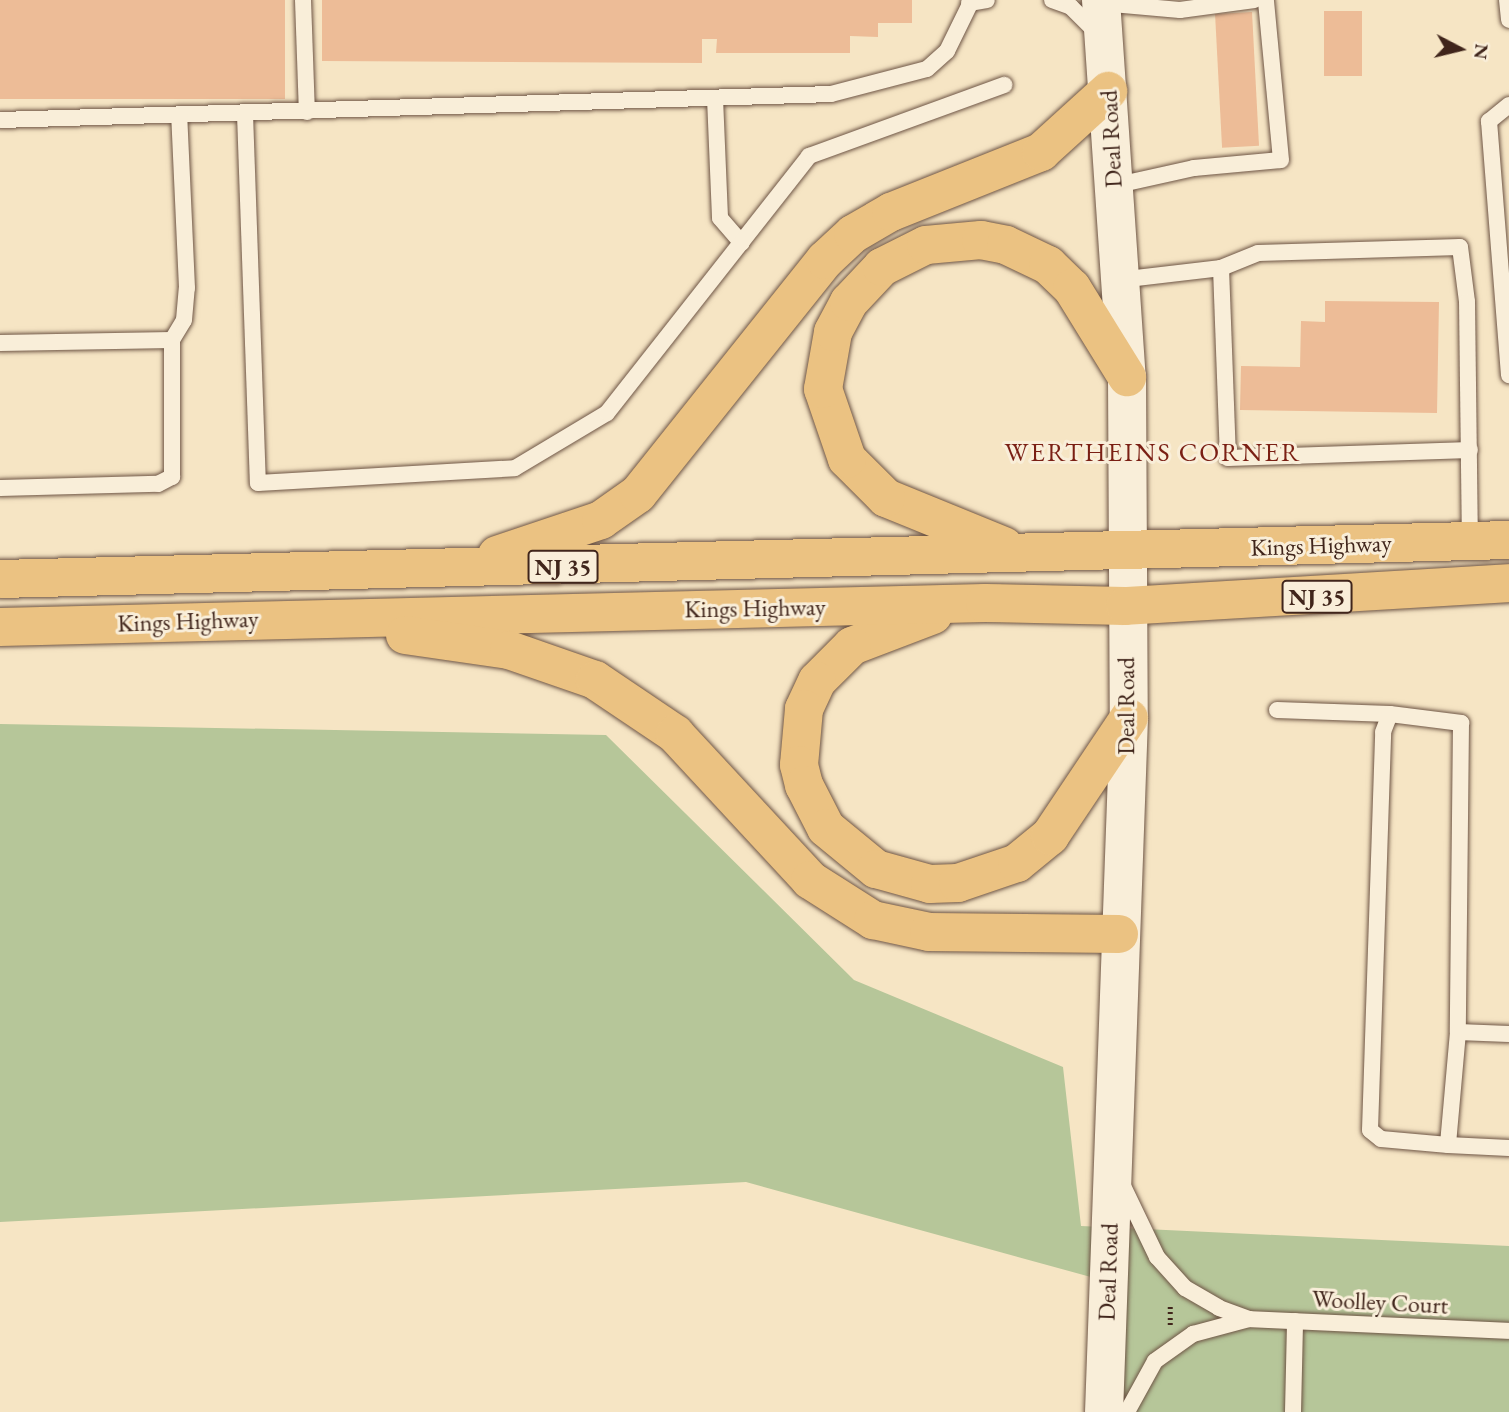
<!DOCTYPE html>
<style>
body{margin:0}
#map{position:relative;width:1509px;height:1412px;overflow:hidden;background:#f6e5c4;font-family:"EB Garamond",serif}
div>[style]{position:absolute}
.green>*{inset:0;background:#b6c699}
.building>*{inset:0;background:#edbc97;transform-origin:0 0}
.path>*{height:4.5px;margin-top:-2.25px;transform-origin:0;background:repeating-linear-gradient(90deg,#40251b 0 2px,transparent 0 5.5px)}
.roads{filter:drop-shadow(0 0 2px #6e5545) drop-shadow(0 0 2px #6e5545)}
.service>*{height:16px;margin:-8px;padding:0 8px;transform-origin:8px;border-radius:8px;background:#f9eed9}
.tertiary>*{height:38px;margin:-19px;padding:0 19px;transform-origin:19px;border-radius:19px;background:#f9eed9}
.primary>*{height:38px;margin:-19px;padding:0 19px;transform-origin:19px;border-radius:19px;background:#ebc282}
span{translate:-50% -50%;white-space:nowrap;text-align:center;line-height:1.15;-webkit-text-stroke:6px #f9eed9;paint-order:stroke}
.shield-label span{padding:2px 5px;background:#f9eed9;border:2px solid;border-radius:5px;-webkit-text-stroke-width:0}
.shield-label{font-size:23px;color:#40251b;font-weight:700}
.street-label{font-size:24px;color:#40251b}
.neighbourhood-label{font-size:26px;color:#7a1f14;letter-spacing:2px}
.north{position:absolute;left:1425px;top:14px;width:70px;height:70px;-webkit-text-stroke:5px #f9eed9;paint-order:stroke;rotate:97deg;font-size:19px;font-weight:700;line-height:28px;text-align:center;color:#40251b}
.north::after{content:'';display:block;margin:auto;width:24px;height:32px;background:#40251b;clip-path:polygon(50% 0,100% 100%,50% 72%,0 100%)}
</style>
<div id="map">
<div class="green">
<i style="clip-path:polygon(0 724px,606px 735px,854px 980px,1063px 1067px,1081px 1226px,1509px 1246px,1509px 1412px,1091px 1412px,1098px 1279px,746px 1182px,0 1222px)"></i>
</div>
<div class="building">
<i style="left:0;top:0;width:285px;height:99px"></i>
<i style="clip-path:polygon(322px 0,912px 0,912px 23px,878px 23px,878px 37px,850px 36px,850px 53px,716px 53px,717px 39px,702px 39px,702px 63px,322px 61px)"></i>
<i style="left:1324px;top:11px;width:38px;height:65px"></i>
<i style="left:1252px;top:12px;width:134px;height:37px;rotate:87deg"></i>
<i style="clip-path:polygon(1325px 301px,1439px 302px,1437px 413px,1240px 410px,1241px 366px,1300px 367px,1301px 321px,1325px 322px)"></i>
</div>
<div class="path">
<i style="left:1170px;top:1325px;width:20px;rotate:-90deg"></i>
</div>
<div class="roads">
<div class="service">
<i style="left:303px;top:0;width:112px;rotate:88deg"></i>
<i style="left:1052px;top:0;width:20px;rotate:20deg"></i>
<i style="left:1071px;top:7px;width:37px;rotate:45deg"></i>
<i style="left:1507px;top:0;width:20px;rotate:84deg"></i>
<i style="left:969px;top:3px;width:18px;rotate:-9deg"></i>
<i style="left:1101px;top:3px;width:79px;rotate:5.1deg"></i>
<i style="left:1180px;top:10px;width:75px;rotate:-7.7deg"></i>
<i style="left:715px;top:98px;width:120px;rotate:87.6deg"></i>
<i style="left:720px;top:218px;width:33px;rotate:49deg"></i>
<i style="left:1509px;top:105px;width:26px;rotate:141deg"></i>
<i style="left:1489px;top:121px;width:255px;rotate:85.5deg"></i>
<i style="left:245px;top:114px;width:369px;rotate:88deg"></i>
<i style="left:258px;top:483px;width:257px;rotate:-3.3deg"></i>
<i style="left:515px;top:468px;width:107px;rotate:-30.9deg"></i>
<i style="left:607px;top:413px;width:327px;rotate:-51.8deg"></i>
<i style="left:809px;top:156px;width:208px;rotate:-20deg"></i>
<i style="left:0;top:120px;width:831px;rotate:-1.79deg"></i>
<i style="left:831px;top:94px;width:99px;rotate:-14.6deg"></i>
<i style="left:927px;top:69px;width:27px;rotate:-42deg"></i>
<i style="left:947px;top:51px;width:57px;rotate:-63.9deg"></i>
<i style="left:1113px;top:186px;width:83px;rotate:-12.5deg"></i>
<i style="left:1194px;top:168px;width:87px;rotate:-5.3deg"></i>
<i style="left:1281px;top:160px;width:161px;rotate:-95.4deg"></i>
<i style="left:1221px;top:268px;width:190px;rotate:87.9deg"></i>
<i style="left:1228px;top:458px;width:242px;rotate:-1.9deg"></i>
<i style="left:1119px;top:280px;width:103px;rotate:-6.7deg"></i>
<i style="left:1221px;top:268px;width:40px;rotate:-22deg"></i>
<i style="left:1258px;top:253px;width:202px;rotate:-1.7deg"></i>
<i style="left:1460px;top:247px;width:55px;rotate:82.7deg"></i>
<i style="left:1467px;top:302px;width:239px;rotate:89.3deg"></i>
<i style="left:0;top:343px;width:172px;rotate:-1deg"></i>
<i style="left:172px;top:340px;width:23px;rotate:-59deg"></i>
<i style="left:184px;top:320px;width:32px;rotate:-85deg"></i>
<i style="left:187px;top:288px;width:173px;rotate:-92.6deg"></i>
<i style="left:0;top:488px;width:158px;rotate:-1.5deg"></i>
<i style="left:158px;top:484px;width:16px;rotate:-27deg"></i>
<i style="left:172px;top:477px;width:137px;rotate:-90deg"></i>
<i style="left:1277px;top:710px;width:113px;rotate:2deg"></i>
<i style="left:1390px;top:714px;width:72px;rotate:7.2deg"></i>
<i style="left:1461px;top:723px;width:309px;rotate:90.6deg"></i>
<i style="left:1458px;top:1032px;width:113px;rotate:95.1deg"></i>
<i style="left:1448px;top:1145px;width:67px;rotate:-174.9deg"></i>
<i style="left:1381px;top:1139px;width:14px;rotate:-141deg"></i>
<i style="left:1370px;top:1130px;width:398px;rotate:-88.1deg"></i>
<i style="left:1383px;top:732px;width:19px;rotate:-69deg"></i>
<i style="left:1458px;top:1032px;width:51px;rotate:2.2deg"></i>
<i style="left:1448px;top:1145px;width:61px;rotate:2.8deg"></i>
<i style="left:1123px;top:1186px;width:79px;rotate:64.4deg"></i>
<i style="left:1157px;top:1257px;width:42px;rotate:47.9deg"></i>
<i style="left:1185px;top:1288px;width:39px;rotate:30deg"></i>
<i style="left:1219px;top:1308px;width:32px;rotate:20deg"></i>
<i style="left:1249px;top:1319px;width:260px;rotate:2.6deg"></i>
<i style="left:1127px;top:1412px;width:58px;rotate:-61.2deg"></i>
<i style="left:1155px;top:1361px;width:47px;rotate:-35.4deg"></i>
<i style="left:1193px;top:1334px;width:58px;rotate:-15deg"></i>
<i style="left:1293px;top:1412px;width:91px;rotate:-88.7deg"></i>
</div>
<div class="tertiary">
<i style="left:1101px;top:0;width:378px;rotate:86.1deg"></i>
<i style="left:1127px;top:377px;width:341px;rotate:89.7deg"></i>
<i style="left:1129px;top:718px;width:694px;rotate:92.06deg"></i>
</div>
<div class="primary">
<i style="left:1004px;top:546px;width:127px;rotate:-157.9deg"></i>
<i style="left:886px;top:498px;width:55px;rotate:-135deg"></i>
<i style="left:847px;top:459px;width:74px;rotate:-108.9deg"></i>
<i style="left:823px;top:389px;width:58px;rotate:-80deg"></i>
<i style="left:833px;top:332px;width:34px;rotate:-62deg"></i>
<i style="left:849px;top:302px;width:48px;rotate:-46.7deg"></i>
<i style="left:882px;top:267px;width:49px;rotate:-26.6deg"></i>
<i style="left:926px;top:245px;width:55px;rotate:-5.2deg"></i>
<i style="left:981px;top:240px;width:25px;rotate:11deg"></i>
<i style="left:1006px;top:245px;width:47px;rotate:25.5deg"></i>
<i style="left:1048px;top:265px;width:33px;rotate:44deg"></i>
<i style="left:1072px;top:288px;width:105px;rotate:58.3deg"></i>
<i style="left:497px;top:555px;width:110px;rotate:-18.6deg"></i>
<i style="left:601px;top:520px;width:45px;rotate:-35.1deg"></i>
<i style="left:638px;top:494px;width:300px;rotate:-51.4deg"></i>
<i style="left:825px;top:260px;width:38px;rotate:-43deg"></i>
<i style="left:853px;top:234px;width:44px;rotate:-30.1deg"></i>
<i style="left:891px;top:212px;width:162px;rotate:-21.8deg"></i>
<i style="left:1041px;top:152px;width:91px;rotate:-42.3deg"></i>
<i style="left:0;top:579px;width:1510px;rotate:-1.48deg"></i>
<i style="left:933px;top:615px;width:87px;rotate:159.1deg"></i>
<i style="left:852px;top:646px;width:49px;rotate:135deg"></i>
<i style="left:817px;top:681px;width:31px;rotate:115deg"></i>
<i style="left:804px;top:709px;width:56px;rotate:95.1deg"></i>
<i style="left:799px;top:765px;width:21px;rotate:76deg"></i>
<i style="left:804px;top:785px;width:48px;rotate:62.9deg"></i>
<i style="left:826px;top:828px;width:65px;rotate:39.4deg"></i>
<i style="left:876px;top:869px;width:56px;rotate:15.5deg"></i>
<i style="left:930px;top:884px;width:28px;rotate:-2deg"></i>
<i style="left:958px;top:883px;width:62px;rotate:-18.7deg"></i>
<i style="left:1017px;top:863px;width:43px;rotate:-39.3deg"></i>
<i style="left:1050px;top:836px;width:142px;rotate:-56.2deg"></i>
<i style="left:0;top:627px;width:985px;rotate:-1.4deg"></i>
<i style="left:985px;top:603px;width:140px;rotate:1.2deg"></i>
<i style="left:1125px;top:606px;width:385px;rotate:-3.4deg"></i>
<i style="left:405px;top:635px;width:105px;rotate:8.2deg"></i>
<i style="left:509px;top:650px;width:91px;rotate:19.2deg"></i>
<i style="left:595px;top:680px;width:97px;rotate:34deg"></i>
<i style="left:675px;top:734px;width:199px;rotate:47.2deg"></i>
<i style="left:810px;top:880px;width:75px;rotate:32.4deg"></i>
<i style="left:873px;top:920px;width:57px;rotate:12.1deg"></i>
<i style="left:929px;top:932px;width:190px;rotate:0.6deg"></i>
</div>
</div>
<div class="shield-label">
<span style="left:563px;top:567px">NJ 35</span>
<span style="left:1317px;top:597px">NJ 35</span>
</div>
<div class="street-label">
<span style="left:1111px;top:139px;rotate:-93deg">Deal Road</span>
<span style="left:1321px;top:545px;rotate:-2deg">Kings Highway</span>
<span style="left:755px;top:608px;rotate:-1deg">Kings Highway</span>
<span style="left:188px;top:621px;rotate:-2deg">Kings Highway</span>
<span style="left:1126px;top:706px;rotate:-90deg">Deal Road</span>
<span style="left:1108px;top:1272px;rotate:-88deg">Deal Road</span>
<span style="left:1380px;top:1302px;rotate:3deg">Woolley Court</span>
</div>
<div class="neighbourhood-label">
<span style="left:1153px;top:453px">WERTHEINS CORNER</span>
</div>
<div class="north">N</div>
</div>
